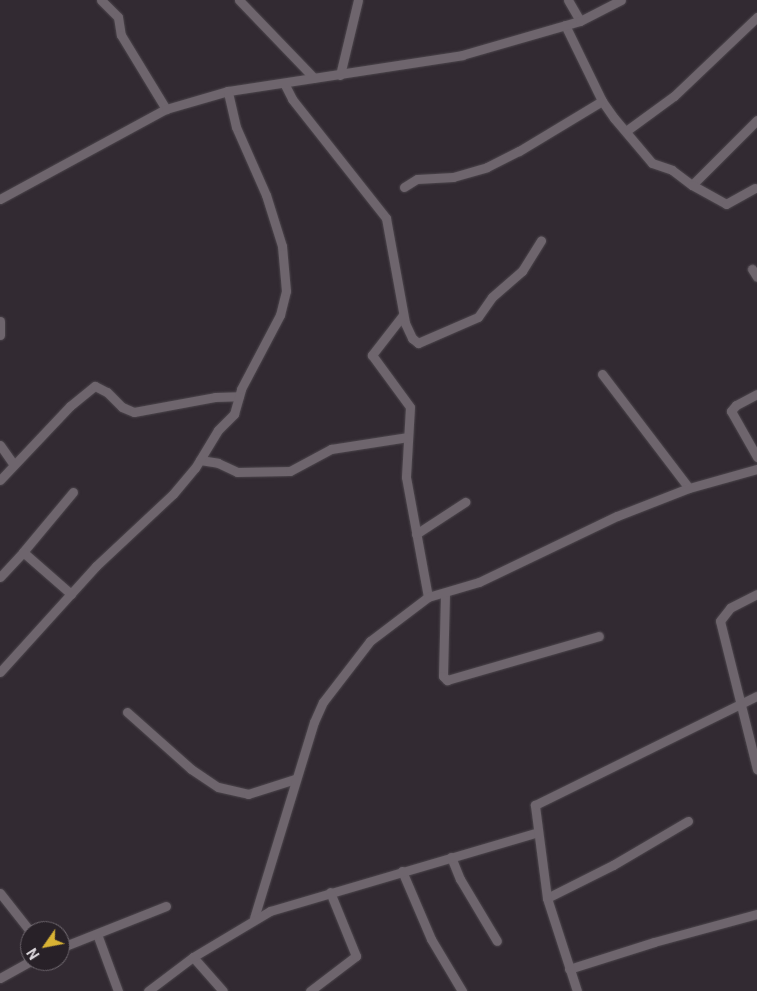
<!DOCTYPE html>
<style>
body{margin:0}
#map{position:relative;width:757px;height:991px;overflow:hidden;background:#322a32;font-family:Roboto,sans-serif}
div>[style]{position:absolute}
.roads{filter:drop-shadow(0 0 1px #4c464c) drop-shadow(0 0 1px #4c464c)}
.minor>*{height:9px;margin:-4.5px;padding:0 4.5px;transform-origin:4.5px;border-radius:4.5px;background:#6e656d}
span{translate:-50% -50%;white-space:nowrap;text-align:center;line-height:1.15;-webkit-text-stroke:5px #282128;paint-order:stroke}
.north{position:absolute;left:20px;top:921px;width:50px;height:50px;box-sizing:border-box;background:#282128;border:1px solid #706970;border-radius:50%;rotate:237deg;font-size:14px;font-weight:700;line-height:20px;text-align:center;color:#dbd6db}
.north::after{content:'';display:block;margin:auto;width:18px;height:22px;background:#d9b334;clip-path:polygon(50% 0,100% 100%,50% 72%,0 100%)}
</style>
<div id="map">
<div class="roads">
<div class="minor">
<i style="left:101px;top:0;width:24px;rotate:45deg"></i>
<i style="left:118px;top:17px;width:18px;rotate:81deg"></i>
<i style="left:121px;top:35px;width:87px;rotate:58.7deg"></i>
<i style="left:239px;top:0;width:108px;rotate:46.1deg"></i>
<i style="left:568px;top:0;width:24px;rotate:60deg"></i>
<i style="left:565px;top:25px;width:85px;rotate:64deg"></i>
<i style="left:602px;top:101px;width:21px;rotate:55deg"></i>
<i style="left:614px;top:118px;width:59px;rotate:49.8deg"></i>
<i style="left:652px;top:163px;width:21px;rotate:19deg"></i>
<i style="left:672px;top:170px;width:25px;rotate:37deg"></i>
<i style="left:692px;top:185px;width:92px;rotate:-45deg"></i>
<i style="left:340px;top:75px;width:77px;rotate:-76.5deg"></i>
<i style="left:284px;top:83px;width:18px;rotate:63deg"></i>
<i style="left:292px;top:99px;width:152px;rotate:51.7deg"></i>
<i style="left:386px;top:218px;width:107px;rotate:79.7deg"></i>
<i style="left:405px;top:323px;width:17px;rotate:65deg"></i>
<i style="left:412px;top:338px;width:8px;rotate:40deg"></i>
<i style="left:418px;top:343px;width:65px;rotate:-23.4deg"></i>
<i style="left:478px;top:317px;width:24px;rotate:-55deg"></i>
<i style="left:492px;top:297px;width:40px;rotate:-41deg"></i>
<i style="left:522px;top:271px;width:36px;rotate:-58deg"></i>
<i style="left:626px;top:131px;width:59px;rotate:-36.1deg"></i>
<i style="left:674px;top:96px;width:115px;rotate:-43.6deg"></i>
<i style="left:692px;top:185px;width:39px;rotate:29deg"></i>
<i style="left:726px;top:204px;width:33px;rotate:-29deg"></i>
<i style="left:404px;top:187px;width:15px;rotate:-32deg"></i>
<i style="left:417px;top:179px;width:36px;rotate:-3deg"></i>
<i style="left:453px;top:177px;width:35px;rotate:-16deg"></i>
<i style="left:487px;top:167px;width:36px;rotate:-27deg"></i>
<i style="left:519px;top:151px;width:97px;rotate:-31.1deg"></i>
<i style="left:0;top:199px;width:189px;rotate:-28.5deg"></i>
<i style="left:166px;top:109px;width:65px;rotate:-16.2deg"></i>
<i style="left:228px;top:91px;width:237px;rotate:-8.7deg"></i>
<i style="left:462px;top:55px;width:123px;rotate:-16.1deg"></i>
<i style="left:580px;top:21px;width:46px;rotate:-27.1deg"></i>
<i style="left:752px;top:269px;width:9px;rotate:58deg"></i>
<i style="left:403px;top:315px;width:51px;rotate:127.8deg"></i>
<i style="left:372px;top:355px;width:64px;rotate:53.8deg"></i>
<i style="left:410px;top:407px;width:70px;rotate:93.3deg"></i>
<i style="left:406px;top:477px;width:122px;rotate:79.6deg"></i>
<i style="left:0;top:321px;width:14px;rotate:90deg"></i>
<i style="left:602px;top:374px;width:143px;rotate:52.7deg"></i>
<i style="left:757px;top:394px;width:24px;rotate:152deg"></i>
<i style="left:736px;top:405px;width:8px;rotate:130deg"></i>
<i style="left:731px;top:411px;width:53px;rotate:60.5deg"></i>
<i style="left:0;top:445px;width:24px;rotate:55deg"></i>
<i style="left:200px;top:460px;width:18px;rotate:9deg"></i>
<i style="left:218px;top:463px;width:21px;rotate:25deg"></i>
<i style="left:237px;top:472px;width:53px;rotate:-1.1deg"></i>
<i style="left:290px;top:471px;width:47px;rotate:-28.2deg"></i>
<i style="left:331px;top:449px;width:78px;rotate:-8.9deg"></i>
<i style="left:0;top:480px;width:102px;rotate:-46.6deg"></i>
<i style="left:70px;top:406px;width:32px;rotate:-39deg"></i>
<i style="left:95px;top:386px;width:13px;rotate:27deg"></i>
<i style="left:107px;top:392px;width:21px;rotate:45deg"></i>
<i style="left:122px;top:407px;width:13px;rotate:23deg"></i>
<i style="left:134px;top:412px;width:82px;rotate:-10.5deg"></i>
<i style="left:215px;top:397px;width:24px;rotate:-2deg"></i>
<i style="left:416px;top:534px;width:59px;rotate:-33.1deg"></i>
<i style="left:23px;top:552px;width:78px;rotate:-50.2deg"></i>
<i style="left:0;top:577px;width:34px;rotate:-47deg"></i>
<i style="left:23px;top:552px;width:64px;rotate:41.2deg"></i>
<i style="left:445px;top:594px;width:82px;rotate:91.4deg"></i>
<i style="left:443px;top:676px;width:6px;rotate:45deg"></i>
<i style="left:447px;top:680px;width:158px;rotate:-16.1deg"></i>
<i style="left:757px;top:594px;width:30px;rotate:153deg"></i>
<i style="left:730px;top:608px;width:16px;rotate:128deg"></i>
<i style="left:720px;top:621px;width:153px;rotate:76deg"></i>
<i style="left:0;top:672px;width:143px;rotate:-47.8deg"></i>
<i style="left:96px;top:566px;width:105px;rotate:-43.1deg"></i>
<i style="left:173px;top:494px;width:34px;rotate:-50deg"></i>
<i style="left:195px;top:468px;width:44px;rotate:-58.8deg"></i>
<i style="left:218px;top:430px;width:23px;rotate:-45deg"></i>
<i style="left:234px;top:414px;width:26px;rotate:-74deg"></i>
<i style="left:241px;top:389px;width:84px;rotate:-62.2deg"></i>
<i style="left:280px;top:315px;width:25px;rotate:-76deg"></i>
<i style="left:286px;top:291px;width:45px;rotate:-95.1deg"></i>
<i style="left:282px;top:246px;width:53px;rotate:-107.4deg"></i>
<i style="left:266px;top:195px;width:74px;rotate:-113.8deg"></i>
<i style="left:236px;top:127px;width:37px;rotate:-103deg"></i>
<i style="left:127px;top:712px;width:86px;rotate:41.7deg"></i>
<i style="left:191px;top:769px;width:32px;rotate:34deg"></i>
<i style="left:218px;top:787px;width:31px;rotate:13deg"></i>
<i style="left:248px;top:794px;width:49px;rotate:-17.7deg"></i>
<i style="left:451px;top:857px;width:24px;rotate:68deg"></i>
<i style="left:460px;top:879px;width:72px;rotate:59.2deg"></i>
<i style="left:402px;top:871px;width:74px;rotate:66.9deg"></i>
<i style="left:431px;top:939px;width:61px;rotate:59.2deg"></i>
<i style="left:0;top:893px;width:48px;rotate:51.7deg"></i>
<i style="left:547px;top:898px;width:74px;rotate:-26.6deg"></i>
<i style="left:613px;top:865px;width:87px;rotate:-30.4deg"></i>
<i style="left:254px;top:918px;width:205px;rotate:-73deg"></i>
<i style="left:314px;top:722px;width:22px;rotate:-66deg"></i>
<i style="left:323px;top:702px;width:77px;rotate:-52.4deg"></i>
<i style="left:370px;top:641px;width:73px;rotate:-37.2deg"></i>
<i style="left:428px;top:597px;width:53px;rotate:-16.4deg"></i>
<i style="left:479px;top:582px;width:153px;rotate:-25.6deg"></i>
<i style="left:617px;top:516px;width:77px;rotate:-21.3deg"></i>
<i style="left:689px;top:488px;width:71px;rotate:-15.6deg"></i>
<i style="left:97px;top:934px;width:61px;rotate:69.8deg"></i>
<i style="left:60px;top:948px;width:114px;rotate:-21.6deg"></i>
<i style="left:193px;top:957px;width:45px;rotate:48.6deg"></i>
<i style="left:569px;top:969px;width:89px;rotate:-17.6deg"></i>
<i style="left:654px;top:942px;width:107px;rotate:-15.2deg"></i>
<i style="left:0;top:978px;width:35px;rotate:-29deg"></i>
<i style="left:148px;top:991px;width:56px;rotate:-37.1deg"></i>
<i style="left:193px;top:957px;width:90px;rotate:-30.9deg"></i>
<i style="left:270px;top:911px;width:279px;rotate:-16.4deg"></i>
<i style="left:310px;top:991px;width:58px;rotate:-37.3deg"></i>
<i style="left:356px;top:956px;width:69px;rotate:-112.1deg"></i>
<i style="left:577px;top:991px;width:98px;rotate:-107.9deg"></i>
<i style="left:547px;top:898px;width:94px;rotate:-97.4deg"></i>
<i style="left:535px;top:805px;width:247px;rotate:-26.2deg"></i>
</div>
</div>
<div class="north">N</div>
</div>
